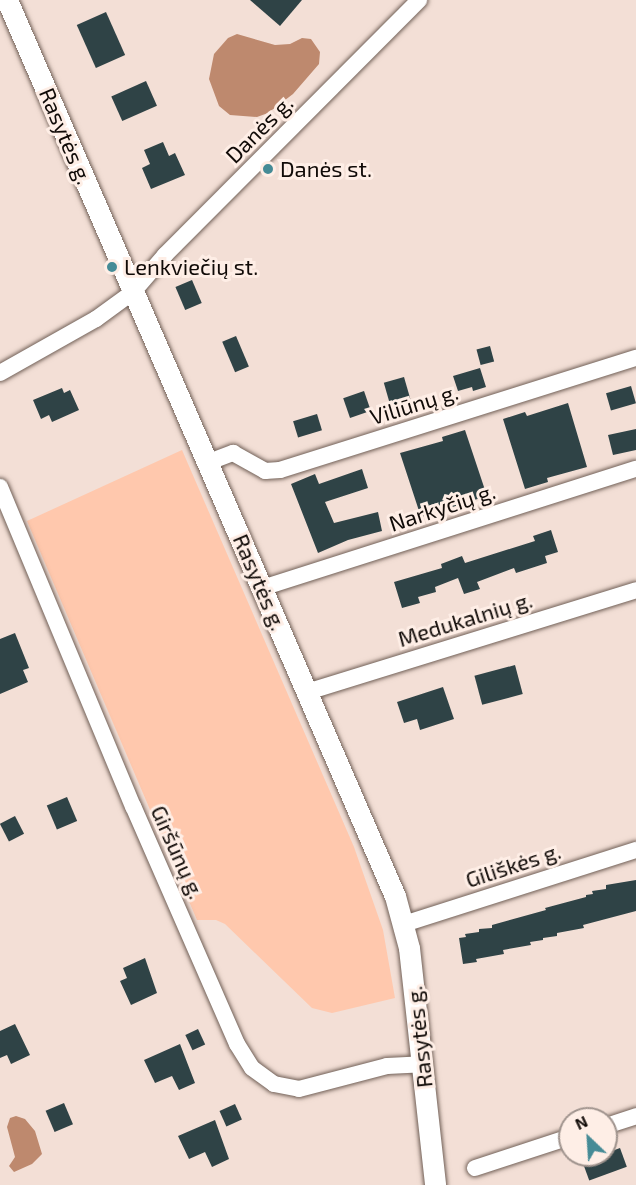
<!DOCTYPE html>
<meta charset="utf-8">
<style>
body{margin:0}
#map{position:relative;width:636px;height:1185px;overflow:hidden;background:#f3dfd6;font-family:"Exo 2",sans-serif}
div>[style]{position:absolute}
.green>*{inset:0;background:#ffc8ad}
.water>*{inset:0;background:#be896e}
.building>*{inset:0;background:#2f4346;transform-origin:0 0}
.roads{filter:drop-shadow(0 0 2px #716057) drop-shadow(0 0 2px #716057)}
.minor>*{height:16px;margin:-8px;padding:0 8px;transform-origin:8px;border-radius:8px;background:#fff}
.major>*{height:21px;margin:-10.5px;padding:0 10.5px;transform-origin:10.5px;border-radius:10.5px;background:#fff}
.dots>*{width:16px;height:16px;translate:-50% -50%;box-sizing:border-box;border:3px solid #feeee6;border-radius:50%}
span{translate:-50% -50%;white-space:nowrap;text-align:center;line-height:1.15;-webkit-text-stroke:6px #feeee6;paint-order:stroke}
.street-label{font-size:22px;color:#100a07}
.poi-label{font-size:22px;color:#100a07}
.left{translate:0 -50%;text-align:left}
.north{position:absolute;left:558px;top:1107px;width:60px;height:60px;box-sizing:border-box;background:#feeee6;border:2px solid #9f938d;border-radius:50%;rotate:335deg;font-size:16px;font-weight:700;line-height:24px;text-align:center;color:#100a07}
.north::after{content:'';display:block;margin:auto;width:21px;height:27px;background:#458b96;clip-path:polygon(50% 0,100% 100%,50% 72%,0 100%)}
</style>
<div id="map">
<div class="green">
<i style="clip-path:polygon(182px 450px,354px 847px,383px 930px,395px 998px,332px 1013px,312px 1008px,225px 924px,216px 920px,197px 920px,27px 521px)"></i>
</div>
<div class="water">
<i style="clip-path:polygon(237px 34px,275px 45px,290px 44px,302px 38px,311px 39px,320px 52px,319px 64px,293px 94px,268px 113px,257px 117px,230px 115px,219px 106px,209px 79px,214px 54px,228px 38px)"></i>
<i style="clip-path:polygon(16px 1116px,25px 1119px,35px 1131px,42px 1154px,32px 1164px,14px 1172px,9px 1166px,15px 1157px,7px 1127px,10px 1118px)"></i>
</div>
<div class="building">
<i style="clip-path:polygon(250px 0,302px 0,280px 26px)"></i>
<i style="left:106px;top:12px;width:47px;height:32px;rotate:66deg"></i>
<i style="left:146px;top:81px;width:27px;height:38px;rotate:66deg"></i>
<i style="clip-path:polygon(163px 142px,169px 156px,175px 153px,185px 175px,151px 189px,142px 168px,150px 164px,144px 150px)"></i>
<i style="left:192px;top:280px;width:25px;height:18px;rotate:67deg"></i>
<i style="left:236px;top:336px;width:33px;height:15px;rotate:67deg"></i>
<i style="left:490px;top:346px;width:16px;height:14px;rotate:75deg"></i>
<i style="clip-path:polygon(480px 368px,486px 387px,473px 391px,472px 387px,458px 391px,453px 376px)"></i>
<i style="left:404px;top:377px;width:25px;height:21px;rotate:74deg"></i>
<i style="left:631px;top:386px;width:18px;height:26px;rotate:74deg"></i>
<i style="clip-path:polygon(62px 388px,64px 393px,70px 390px,79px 410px,52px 422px,49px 415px,41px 419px,33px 400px)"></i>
<i style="left:364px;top:391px;width:21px;height:22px;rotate:71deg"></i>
<i style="clip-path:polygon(568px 403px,587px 467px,547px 478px,548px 482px,525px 489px,503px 419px,525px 412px,527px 416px)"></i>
<i style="left:317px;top:414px;width:17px;height:25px;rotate:73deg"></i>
<i style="clip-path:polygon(636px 429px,636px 450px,613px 455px,608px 435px)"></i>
<i style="clip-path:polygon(465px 430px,487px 496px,421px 517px,400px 453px,443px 441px,442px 437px)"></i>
<i style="clip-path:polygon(362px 469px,368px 488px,325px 502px,334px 523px,378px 512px,382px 531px,348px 540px,318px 553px,291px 484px,315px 474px,319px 484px)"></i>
<i style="clip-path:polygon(551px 530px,558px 552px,545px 556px,547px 563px,516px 573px,514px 568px,477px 582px,480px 589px,464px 594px,458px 578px,435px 587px,436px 592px,418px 597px,420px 603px,402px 608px,394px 582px,442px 568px,441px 564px,462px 556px,465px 563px,535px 541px,533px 536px)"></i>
<i style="clip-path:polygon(15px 633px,29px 668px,23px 670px,28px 682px,0 694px,0 639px)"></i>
<i style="left:515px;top:665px;width:30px;height:42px;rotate:75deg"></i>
<i style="clip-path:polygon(443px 687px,454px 719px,420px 730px,417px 719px,404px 723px,397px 702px)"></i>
<i style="left:67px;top:797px;width:26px;height:22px;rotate:67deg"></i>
<i style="left:15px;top:816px;width:20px;height:17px;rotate:63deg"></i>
<i style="clip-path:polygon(636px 880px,636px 911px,583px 925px,584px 928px,557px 933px,557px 936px,543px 938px,543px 940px,530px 942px,531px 945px,503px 950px,504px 954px,476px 959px,477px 962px,463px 964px,459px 938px,466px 937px,465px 934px,479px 932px,479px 929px,492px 928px,492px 925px,546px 910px,545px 908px,586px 897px,586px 895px,593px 894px,592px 891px,606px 889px,606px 885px)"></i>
<i style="clip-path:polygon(145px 958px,157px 993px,131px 1005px,120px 981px,127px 978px,123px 968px)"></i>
<i style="clip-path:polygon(15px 1024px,30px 1055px,11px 1064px,7px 1055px,0 1058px,0 1031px)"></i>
<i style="left:198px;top:1029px;width:17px;height:14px;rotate:65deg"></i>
<i style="clip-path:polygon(180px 1044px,195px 1083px,179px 1090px,172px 1076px,155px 1083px,144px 1060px)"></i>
<i style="left:64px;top:1103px;width:23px;height:20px;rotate:67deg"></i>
<i style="left:235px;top:1104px;width:17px;height:17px;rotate:66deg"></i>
<i style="clip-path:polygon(215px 1120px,229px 1159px,212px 1167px,205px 1152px,189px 1159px,178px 1136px)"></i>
<i style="left:620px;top:1148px;width:20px;height:40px;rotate:70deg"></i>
</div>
<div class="roads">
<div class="minor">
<i style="left:0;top:373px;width:110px;rotate:-29.4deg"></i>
<i style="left:96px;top:319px;width:46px;rotate:-36.1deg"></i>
<i style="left:133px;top:292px;width:49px;rotate:-49.1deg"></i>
<i style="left:165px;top:255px;width:360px;rotate:-45.1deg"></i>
<i style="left:209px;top:462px;width:26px;rotate:-21deg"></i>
<i style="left:233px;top:453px;width:37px;rotate:29deg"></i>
<i style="left:265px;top:471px;width:15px;rotate:-4deg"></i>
<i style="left:280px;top:470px;width:373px;rotate:-17.5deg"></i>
<i style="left:0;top:487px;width:346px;rotate:67.4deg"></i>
<i style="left:133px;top:806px;width:260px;rotate:66.4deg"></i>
<i style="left:237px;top:1044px;width:28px;rotate:58deg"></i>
<i style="left:252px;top:1068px;width:27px;rotate:36deg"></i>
<i style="left:274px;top:1084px;width:25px;rotate:11deg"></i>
<i style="left:299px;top:1089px;width:91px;rotate:-14.6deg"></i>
<i style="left:387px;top:1066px;width:35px;rotate:-3deg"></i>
<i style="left:262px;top:588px;width:392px;rotate:-17.7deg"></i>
<i style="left:307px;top:692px;width:344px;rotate:-17.2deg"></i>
<i style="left:404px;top:924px;width:244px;rotate:-17.7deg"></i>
<i style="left:606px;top:1126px;width:32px;rotate:-18deg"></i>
<i style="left:475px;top:1168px;width:100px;rotate:-18.1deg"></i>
</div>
<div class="major">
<i style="left:7px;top:0;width:976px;rotate:66.59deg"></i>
<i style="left:395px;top:896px;width:54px;rotate:74.9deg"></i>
<i style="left:409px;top:948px;width:238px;rotate:83.7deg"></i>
</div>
</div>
<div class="dots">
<i style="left:268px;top:169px;background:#458b96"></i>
<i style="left:112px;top:267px;background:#458b96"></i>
</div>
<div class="street-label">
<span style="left:259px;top:129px;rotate:-45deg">Danės g.</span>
<span style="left:66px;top:136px;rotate:67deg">Rasytės g.</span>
<span style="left:414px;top:404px;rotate:-17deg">Viliūnų g.</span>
<span style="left:442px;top:507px;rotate:-18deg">Narkyčių g.</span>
<span style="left:260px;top:582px;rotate:67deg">Rasytės g.</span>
<span style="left:465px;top:619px;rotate:-17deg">Medukalnių g.</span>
<span style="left:178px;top:852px;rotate:66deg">Giršūnų g.</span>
<span style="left:513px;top:865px;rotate:-18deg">Giliškės g.</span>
<span style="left:419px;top:1037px;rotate:-96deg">Rasytės g.</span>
</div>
<div class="poi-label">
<span class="left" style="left:280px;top:169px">Danės st.</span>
<span class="left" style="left:124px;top:267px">Lenkviečių st.</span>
</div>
<div class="north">N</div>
</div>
